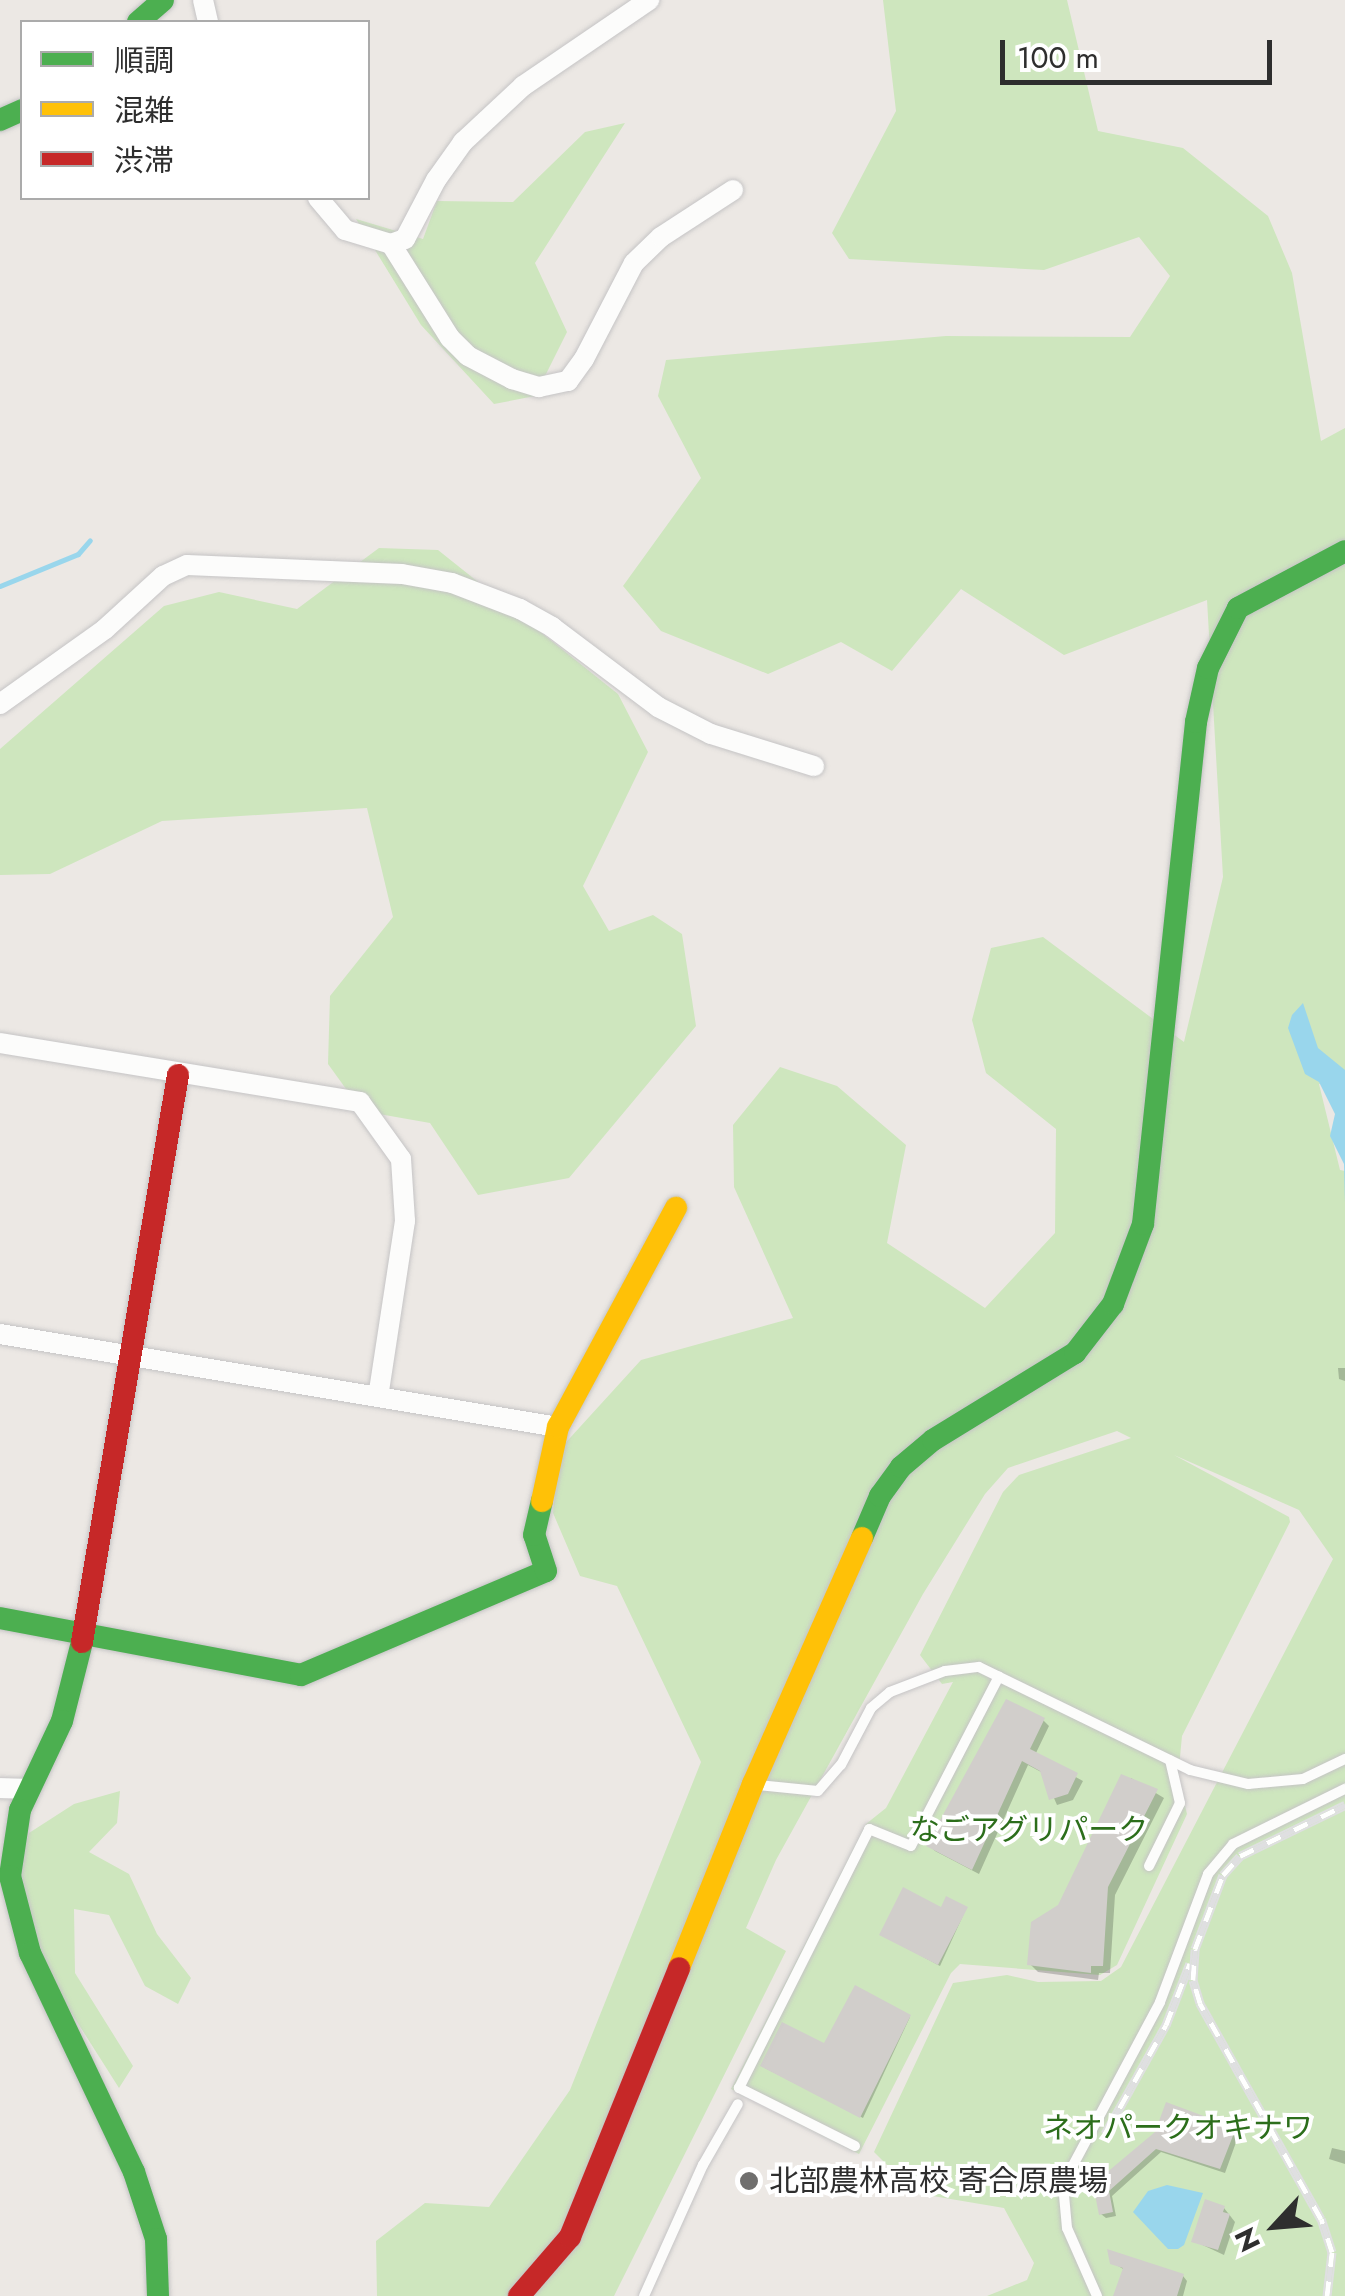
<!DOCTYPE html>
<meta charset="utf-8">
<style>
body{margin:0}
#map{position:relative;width:1345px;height:2296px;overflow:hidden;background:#ece8e4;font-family:Jost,"Noto Sans JP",sans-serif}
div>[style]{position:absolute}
.green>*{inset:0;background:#cee6be}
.water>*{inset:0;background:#99d6ec}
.shadow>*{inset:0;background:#0003}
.stream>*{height:5px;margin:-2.5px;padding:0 2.5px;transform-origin:2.5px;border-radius:2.5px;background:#99d6ec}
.building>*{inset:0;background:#d1cecb}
.roads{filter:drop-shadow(0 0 2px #c5c4c5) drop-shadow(0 0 2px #c5c4c5)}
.lane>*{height:10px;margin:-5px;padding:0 5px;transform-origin:5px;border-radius:5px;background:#fcfcfb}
.street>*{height:20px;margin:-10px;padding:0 10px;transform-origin:10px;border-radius:10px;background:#fcfcfb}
.fast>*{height:22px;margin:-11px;padding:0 11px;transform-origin:11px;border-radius:11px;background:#4caf50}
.slow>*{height:22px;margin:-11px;padding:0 11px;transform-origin:11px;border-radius:11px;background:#ffc107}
.jam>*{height:22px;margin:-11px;padding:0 11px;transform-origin:11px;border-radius:11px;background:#c62828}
.rail>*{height:9px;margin-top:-4.5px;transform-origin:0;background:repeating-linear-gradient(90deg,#fff 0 15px,#dfdfe1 0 30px);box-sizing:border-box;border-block:2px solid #dfdfe1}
.dots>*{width:28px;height:28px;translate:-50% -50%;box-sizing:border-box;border:5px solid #fff;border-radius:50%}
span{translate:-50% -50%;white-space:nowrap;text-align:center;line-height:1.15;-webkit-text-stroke:8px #fff;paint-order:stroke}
.park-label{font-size:30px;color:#2c6e1b}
.poi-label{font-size:30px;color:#2e2e2e}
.left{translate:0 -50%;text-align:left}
.legend{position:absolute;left:20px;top:20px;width:350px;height:180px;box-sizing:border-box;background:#fff;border:2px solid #ababab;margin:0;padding:12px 18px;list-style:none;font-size:30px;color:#2e2e2e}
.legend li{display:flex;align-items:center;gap:20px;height:50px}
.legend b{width:50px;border:2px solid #ababab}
.north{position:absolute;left:1225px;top:2176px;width:100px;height:100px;-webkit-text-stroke:8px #fff;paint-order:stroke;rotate:244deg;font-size:28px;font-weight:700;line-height:40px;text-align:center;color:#2e2e2e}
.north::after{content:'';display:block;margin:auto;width:35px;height:45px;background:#2e2e2e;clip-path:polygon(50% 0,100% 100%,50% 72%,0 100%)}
.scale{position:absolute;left:1000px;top:40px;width:272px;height:45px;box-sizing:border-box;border:5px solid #2e2e2e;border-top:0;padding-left:12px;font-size:30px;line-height:35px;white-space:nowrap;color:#2e2e2e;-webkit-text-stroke:8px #fff;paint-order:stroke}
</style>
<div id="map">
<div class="green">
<i style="clip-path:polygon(883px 0,1067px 0,1098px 131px,1183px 148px,1268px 216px,1292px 273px,1321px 441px,1345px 428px,1345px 1079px,1319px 1084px,1340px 1170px,1345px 1171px,1345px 2296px,987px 2296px,1027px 2280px,1034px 2263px,1004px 2208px,915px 2193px,874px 2152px,953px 1983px,1007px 1975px,1038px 1982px,1101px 1981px,1121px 1967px,1333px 1559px,1299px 1510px,1174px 1455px,1289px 1517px,1290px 1522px,1182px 1736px,1178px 1778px,1187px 1814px,1117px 1965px,1100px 1975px,960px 1964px,951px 1973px,859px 2154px,731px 2089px,866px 1824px,886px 1808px,953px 1682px,942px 1684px,920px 1655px,1003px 1492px,1019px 1475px,1131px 1438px,1117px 1431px,1008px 1468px,985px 1494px,923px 1594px,776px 1860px,746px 1928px,786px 1951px,614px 2296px,377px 2296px,376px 2241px,425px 2203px,489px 2207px,570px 2090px,701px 1762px,617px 1586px,580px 1576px,553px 1513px,559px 1450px,641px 1360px,793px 1318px,734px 1187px,733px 1125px,780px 1067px,837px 1086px,906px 1145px,887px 1243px,985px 1308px,1055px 1233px,1056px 1129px,986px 1073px,972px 1020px,991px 948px,1043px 937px,1184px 1042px,1223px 877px,1207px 600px,1064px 655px,961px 589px,892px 671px,841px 642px,768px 674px,661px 631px,623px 586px,701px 478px,658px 396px,666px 360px,946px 336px,1130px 337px,1170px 276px,1139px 237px,1044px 270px,849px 259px,832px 233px,896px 111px)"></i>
<i style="clip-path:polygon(625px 123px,535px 263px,567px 332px,535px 396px,494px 404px,421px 325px,356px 219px,423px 239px,437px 201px,513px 202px,585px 132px)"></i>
<i style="clip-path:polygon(379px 548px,438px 550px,618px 694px,648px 752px,583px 886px,609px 931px,653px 915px,682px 934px,696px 1026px,569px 1178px,478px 1195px,430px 1123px,362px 1111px,328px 1064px,330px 996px,393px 917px,367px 808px,162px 821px,50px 874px,0 875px,0 749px,164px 606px,219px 592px,297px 609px)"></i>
<i style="clip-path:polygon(120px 1791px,117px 1823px,89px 1852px,129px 1874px,157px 1934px,191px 1978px,178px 2004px,145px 1986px,109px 1915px,74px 1909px,75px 1973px,133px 2066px,119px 2088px,46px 1973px,16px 1877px,29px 1833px,74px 1804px)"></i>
</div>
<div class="water">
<i style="clip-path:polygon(1303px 1003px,1318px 1048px,1345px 1070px,1345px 1203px,1344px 1164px,1330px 1136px,1335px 1114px,1319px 1082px,1305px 1074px,1288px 1028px,1292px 1015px)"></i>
<i style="clip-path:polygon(1167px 2185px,1203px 2193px,1184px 2245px,1178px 2249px,1168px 2249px,1133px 2212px,1148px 2191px)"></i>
</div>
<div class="shadow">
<i style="clip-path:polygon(1338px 1368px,1345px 1368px,1345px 1381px,1339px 1379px)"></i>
<i style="clip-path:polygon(1043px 1720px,1049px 1726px,1035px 1755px,1083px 1781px,1073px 1800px,1057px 1805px,1043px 1773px,1028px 1765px,979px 1874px,935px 1851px,929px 1845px)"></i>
<i style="clip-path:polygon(1131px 1778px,1164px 1798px,1115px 1895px,1110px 1973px,1099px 1973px,1098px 1980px,1038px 1972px,1030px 1964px)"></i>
<i style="clip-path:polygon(966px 1909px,940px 1966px,884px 1936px)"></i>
<i style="clip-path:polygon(910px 2017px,863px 2118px,765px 2068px)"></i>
<i style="clip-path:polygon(1234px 2130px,1239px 2134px,1225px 2173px,1161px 2152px,1112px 2196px,1116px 2216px,1106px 2218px,1101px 2214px,1096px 2185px,1157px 2134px)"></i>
<i style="clip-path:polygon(1332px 2148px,1345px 2151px,1345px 2164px,1329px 2159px)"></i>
<i style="clip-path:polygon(1224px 2208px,1235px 2222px,1224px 2255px,1194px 2241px)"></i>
<i style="clip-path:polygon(1113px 2263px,1183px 2276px,1187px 2281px,1183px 2296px,1116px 2296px,1125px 2270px)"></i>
</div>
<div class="stream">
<i style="left:0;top:586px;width:84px;rotate:-22.3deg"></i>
<i style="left:78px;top:554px;width:18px;rotate:-49deg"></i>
</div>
<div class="building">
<i style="clip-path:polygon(1006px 1699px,1045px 1718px,1030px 1749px,1078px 1773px,1068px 1794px,1049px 1800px,1040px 1771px,1022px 1761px,972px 1870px,926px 1846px)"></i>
<i style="clip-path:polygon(1121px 1774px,1158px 1789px,1108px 1887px,1103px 1966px,1091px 1966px,1091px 1973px,1027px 1965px,1031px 1922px,1058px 1905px)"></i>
<i style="clip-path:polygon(903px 1887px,941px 1907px,946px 1896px,968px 1907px,938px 1965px,879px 1935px)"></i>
<i style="clip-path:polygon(855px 1985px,911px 2015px,860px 2118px,760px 2066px,782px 2022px,824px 2043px)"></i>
<i style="clip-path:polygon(1166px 2102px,1236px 2128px,1220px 2169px,1156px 2149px,1109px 2191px,1113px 2212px,1099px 2215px,1093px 2184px,1155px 2132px)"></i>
<i style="clip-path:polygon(1205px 2199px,1225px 2206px,1223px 2212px,1230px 2214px,1218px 2250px,1191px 2242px)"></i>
<i style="clip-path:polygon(1107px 2249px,1184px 2274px,1177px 2296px,1113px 2296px,1123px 2268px,1110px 2264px)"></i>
</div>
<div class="roads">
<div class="lane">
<i style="left:758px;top:1785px;width:60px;rotate:5.7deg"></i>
<i style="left:818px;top:1791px;width:35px;rotate:-49deg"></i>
<i style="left:841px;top:1765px;width:64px;rotate:-62.2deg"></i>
<i style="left:871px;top:1708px;width:25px;rotate:-40deg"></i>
<i style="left:890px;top:1692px;width:59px;rotate:-20.9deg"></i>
<i style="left:945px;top:1671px;width:34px;rotate:-7deg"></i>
<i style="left:979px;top:1667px;width:235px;rotate:26deg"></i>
<i style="left:1190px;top:1770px;width:60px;rotate:13.6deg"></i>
<i style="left:1248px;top:1784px;width:55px;rotate:-5.2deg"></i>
<i style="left:1303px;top:1779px;width:47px;rotate:-25.5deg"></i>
<i style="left:1149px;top:1866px;width:70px;rotate:-63.8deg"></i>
<i style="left:1180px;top:1803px;width:44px;rotate:-103.1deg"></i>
<i style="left:855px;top:2146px;width:130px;rotate:-153.4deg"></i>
<i style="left:739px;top:2088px;width:290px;rotate:-63.3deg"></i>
<i style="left:869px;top:1829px;width:45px;rotate:22deg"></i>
<i style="left:911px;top:1846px;width:191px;rotate:-62.6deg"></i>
<i style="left:644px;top:2296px;width:144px;rotate:-65.8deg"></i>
<i style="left:703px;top:2165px;width:70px;rotate:-60.2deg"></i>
<i style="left:1097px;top:2296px;width:74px;rotate:-113.8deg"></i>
<i style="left:1067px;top:2228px;width:44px;rotate:-95.2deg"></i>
<i style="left:1063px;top:2184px;width:206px;rotate:-61.9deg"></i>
<i style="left:1160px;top:2002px;width:137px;rotate:-69.4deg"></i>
<i style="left:1208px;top:1874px;width:39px;rotate:-50deg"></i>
<i style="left:1233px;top:1844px;width:125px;rotate:-26.2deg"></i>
</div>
<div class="street">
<i style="left:203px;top:0;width:23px;rotate:77deg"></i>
<i style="left:318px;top:198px;width:42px;rotate:49.8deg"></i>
<i style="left:345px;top:230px;width:48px;rotate:16.9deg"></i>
<i style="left:391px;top:244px;width:15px;rotate:-20deg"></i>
<i style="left:405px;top:239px;width:67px;rotate:-62.3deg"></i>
<i style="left:436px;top:180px;width:47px;rotate:-54.6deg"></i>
<i style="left:463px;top:142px;width:82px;rotate:-43deg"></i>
<i style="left:523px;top:86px;width:153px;rotate:-34.3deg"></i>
<i style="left:391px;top:244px;width:111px;rotate:57.9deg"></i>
<i style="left:450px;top:338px;width:25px;rotate:45deg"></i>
<i style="left:468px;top:356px;width:50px;rotate:27.6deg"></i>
<i style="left:512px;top:379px;width:28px;rotate:17deg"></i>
<i style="left:539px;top:387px;width:30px;rotate:-12deg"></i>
<i style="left:568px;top:381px;width:27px;rotate:-54deg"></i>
<i style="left:584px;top:359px;width:108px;rotate:-62.5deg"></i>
<i style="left:634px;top:263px;width:37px;rotate:-44deg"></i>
<i style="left:661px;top:237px;width:86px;rotate:-33.1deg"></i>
<i style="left:0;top:704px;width:129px;rotate:-35.5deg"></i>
<i style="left:105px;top:629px;width:79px;rotate:-42.4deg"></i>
<i style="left:163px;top:576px;width:26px;rotate:-25deg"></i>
<i style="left:187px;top:565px;width:215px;rotate:2.4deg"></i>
<i style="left:402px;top:574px;width:51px;rotate:10.2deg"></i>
<i style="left:452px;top:583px;width:73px;rotate:20.9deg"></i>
<i style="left:520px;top:609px;width:37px;rotate:29deg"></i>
<i style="left:552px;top:627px;width:133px;rotate:37deg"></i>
<i style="left:658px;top:707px;width:59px;rotate:27deg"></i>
<i style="left:711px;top:734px;width:108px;rotate:17.3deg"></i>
<i style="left:0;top:1043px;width:365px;rotate:9.3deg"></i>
<i style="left:360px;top:1102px;width:70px;rotate:54.3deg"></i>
<i style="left:401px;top:1159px;width:62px;rotate:86.3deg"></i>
<i style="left:405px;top:1221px;width:178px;rotate:98.7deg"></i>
<i style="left:0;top:1334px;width:566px;rotate:9.46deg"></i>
<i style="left:0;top:1788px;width:29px;rotate:2deg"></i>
</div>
<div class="fast">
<i style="left:138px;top:22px;width:33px;rotate:-41deg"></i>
<i style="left:0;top:120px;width:24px;rotate:-24deg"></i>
<i style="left:862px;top:1538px;width:46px;rotate:-66.8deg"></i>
<i style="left:880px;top:1496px;width:36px;rotate:-54deg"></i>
<i style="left:901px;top:1467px;width:42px;rotate:-40.2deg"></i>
<i style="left:933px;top:1440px;width:167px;rotate:-31.5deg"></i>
<i style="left:1075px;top:1353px;width:62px;rotate:-52.2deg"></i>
<i style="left:1113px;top:1304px;width:85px;rotate:-69.4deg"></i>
<i style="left:1143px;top:1224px;width:505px;rotate:-83.97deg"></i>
<i style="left:1196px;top:722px;width:55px;rotate:-77.5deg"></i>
<i style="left:1208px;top:668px;width:67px;rotate:-63.4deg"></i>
<i style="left:1238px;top:608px;width:121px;rotate:-28deg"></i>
<i style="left:0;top:1618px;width:306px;rotate:10.7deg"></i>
<i style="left:301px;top:1675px;width:266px;rotate:-23deg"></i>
<i style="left:546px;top:1571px;width:38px;rotate:-108deg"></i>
<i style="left:534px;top:1535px;width:35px;rotate:-77deg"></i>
<i style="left:82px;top:1642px;width:81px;rotate:104.2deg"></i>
<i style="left:62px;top:1721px;width:98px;rotate:115.3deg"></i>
<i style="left:20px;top:1810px;width:67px;rotate:98.6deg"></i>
<i style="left:10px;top:1876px;width:80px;rotate:75.4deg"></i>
<i style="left:30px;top:1953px;width:242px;rotate:64.6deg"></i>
<i style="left:134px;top:2172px;width:71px;rotate:71.8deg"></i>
<i style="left:156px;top:2239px;width:57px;rotate:88deg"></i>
</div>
<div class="slow">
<i style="left:542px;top:1501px;width:76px;rotate:-77.8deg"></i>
<i style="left:558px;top:1427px;width:249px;rotate:-61.7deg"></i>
<i style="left:679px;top:1968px;width:198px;rotate:-68.1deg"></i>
<i style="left:753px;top:1784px;width:269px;rotate:-66.1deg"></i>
</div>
<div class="jam">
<i style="left:82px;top:1642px;width:575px;rotate:-80.39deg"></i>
<i style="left:519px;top:2296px;width:78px;rotate:-49.2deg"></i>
<i style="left:570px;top:2237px;width:290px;rotate:-67.9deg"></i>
</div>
</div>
<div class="rail">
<i style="left:1105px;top:2134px;width:125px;rotate:-60.8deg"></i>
<i style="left:1166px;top:2025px;width:66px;rotate:-68.8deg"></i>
<i style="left:1327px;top:2296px;width:44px;rotate:-83.5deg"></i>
<i style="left:1332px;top:2252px;width:35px;rotate:-108deg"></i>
<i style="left:1321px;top:2219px;width:248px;rotate:-119.3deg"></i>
<i style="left:1200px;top:2003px;width:24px;rotate:-107deg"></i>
<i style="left:1193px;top:1980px;width:31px;rotate:-86deg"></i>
<i style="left:1195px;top:1949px;width:79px;rotate:-69.3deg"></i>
<i style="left:1223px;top:1875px;width:25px;rotate:-48deg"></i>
<i style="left:1240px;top:1856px;width:117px;rotate:-25.9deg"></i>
</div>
<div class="dots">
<i style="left:749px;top:2181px;background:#706f6e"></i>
</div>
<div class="park-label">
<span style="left:1029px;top:1830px">なごアグリパーク</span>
<span style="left:1178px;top:2128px">ネオパークオキナワ</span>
</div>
<div class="poi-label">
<span class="left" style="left:769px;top:2181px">北部農林高校 寄合原農場</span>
</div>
<ul class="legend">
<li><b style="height:12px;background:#4caf50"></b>順調</li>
<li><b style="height:12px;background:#ffc107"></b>混雑</li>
<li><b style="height:12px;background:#c62828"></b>渋滞</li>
</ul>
<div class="north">N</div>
<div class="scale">100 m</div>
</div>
